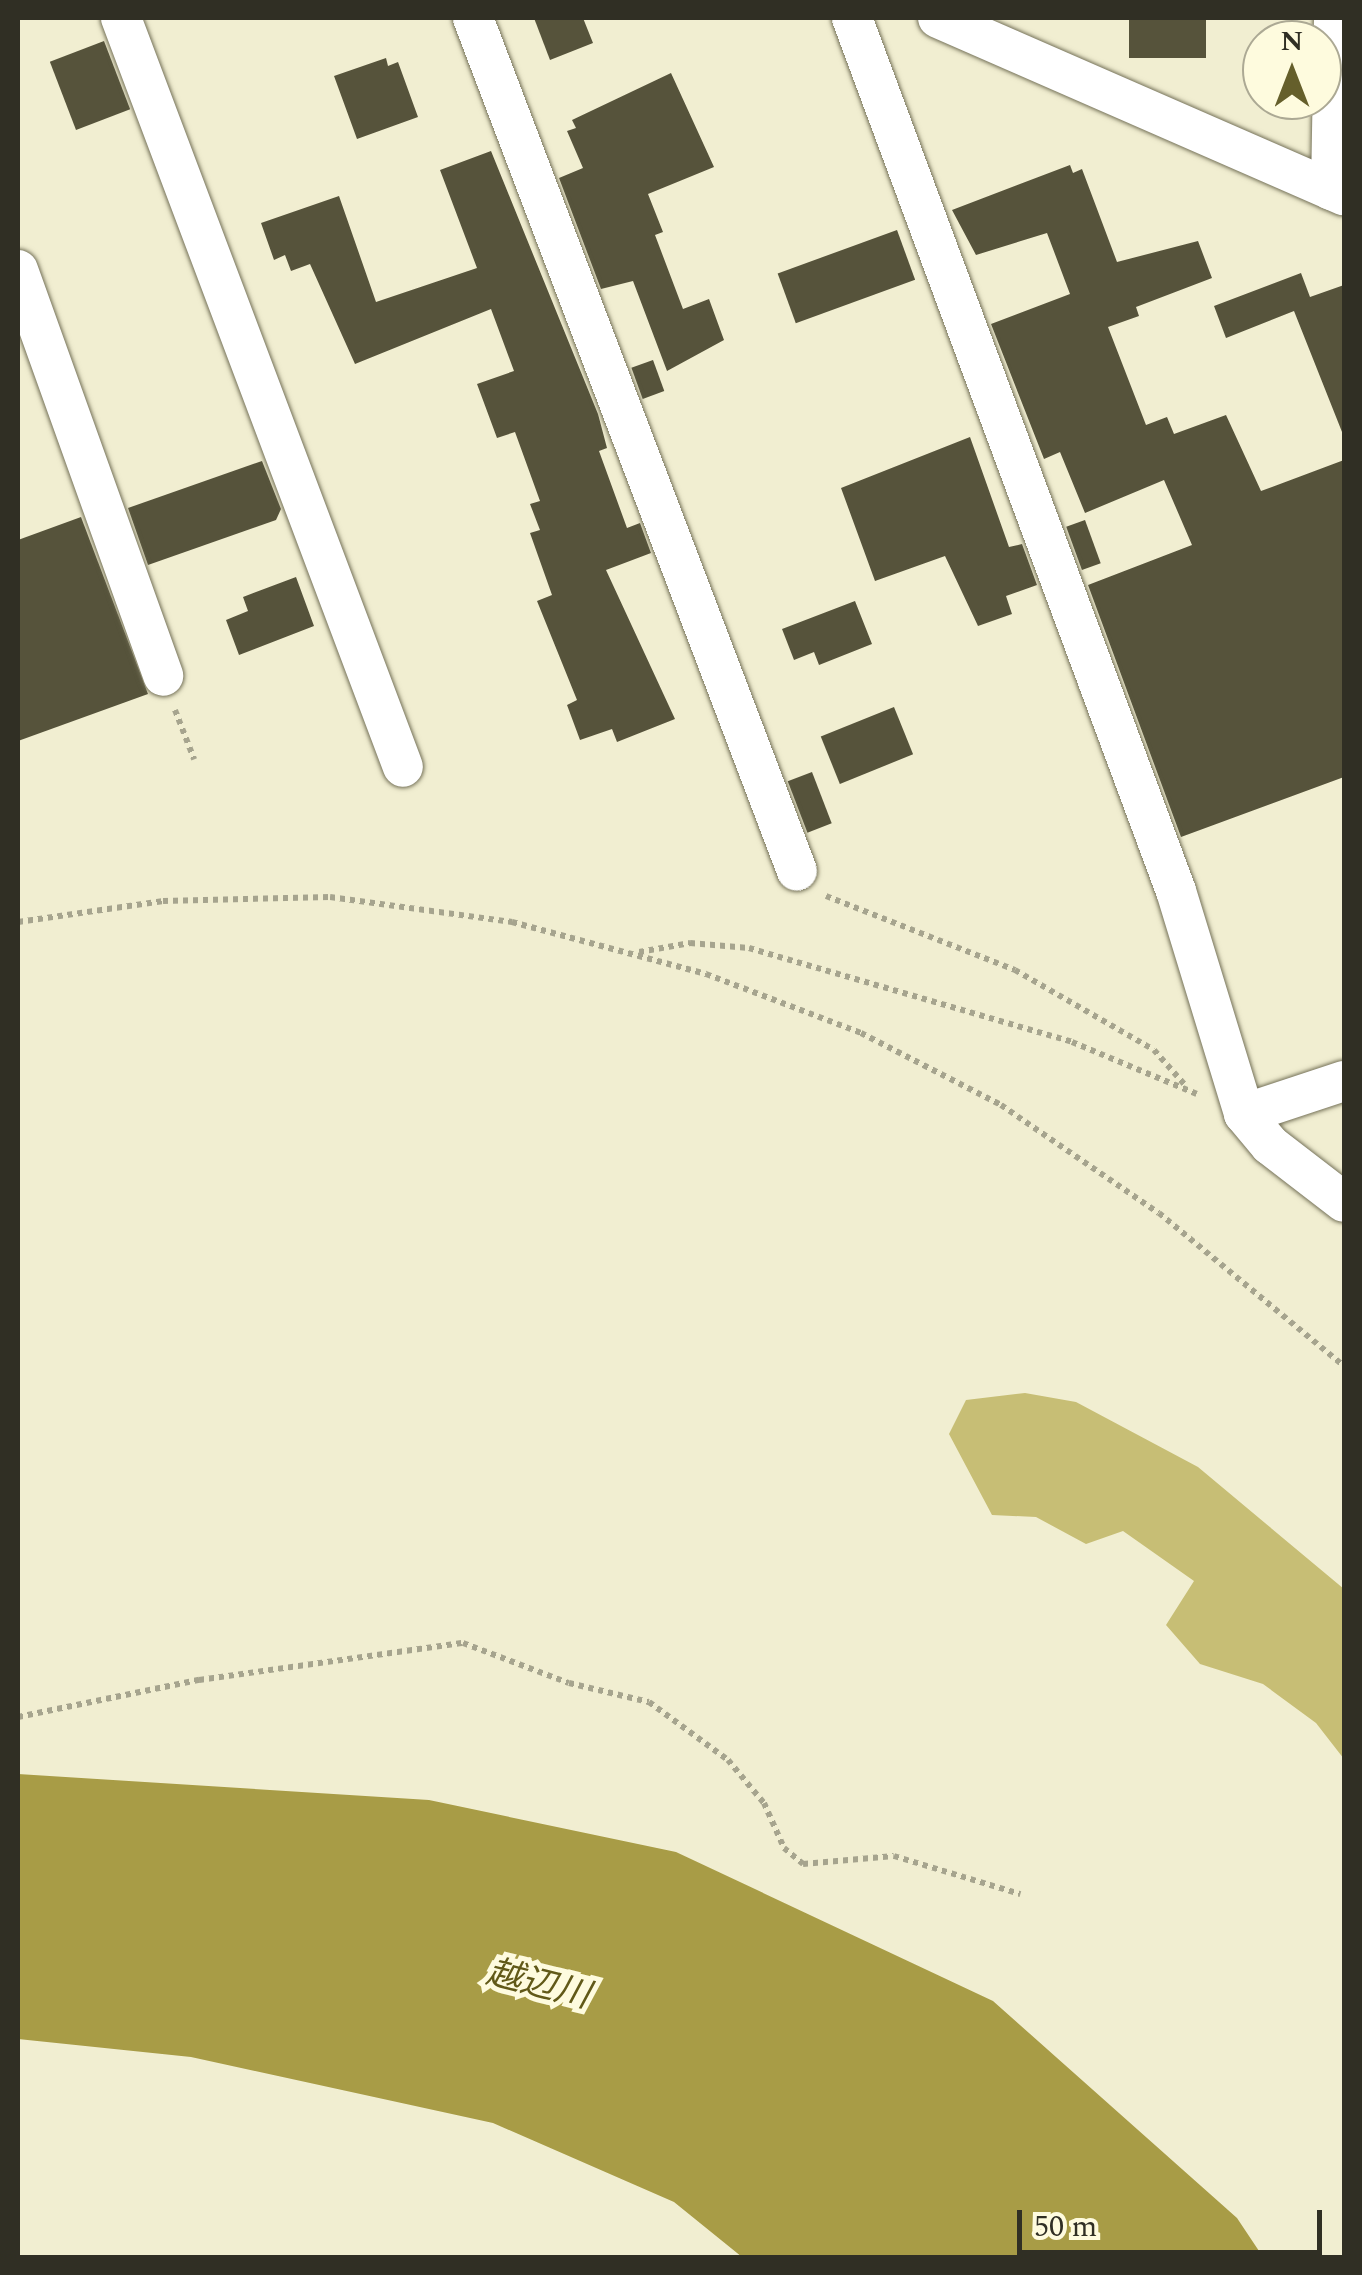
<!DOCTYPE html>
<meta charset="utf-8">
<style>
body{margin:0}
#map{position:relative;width:1362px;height:2275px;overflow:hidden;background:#f1eed1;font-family:Spectral,"Noto Sans JP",serif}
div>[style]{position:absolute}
.green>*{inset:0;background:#c7be75}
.water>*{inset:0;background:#a89c46}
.building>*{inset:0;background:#56533b;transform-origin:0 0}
.path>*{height:6px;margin-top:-3px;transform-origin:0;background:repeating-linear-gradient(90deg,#a6a48e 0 5px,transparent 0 10px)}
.roads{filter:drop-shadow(0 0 2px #757259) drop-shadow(0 0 2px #757259)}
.minor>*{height:40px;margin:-20px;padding:0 20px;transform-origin:20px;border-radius:20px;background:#fff}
span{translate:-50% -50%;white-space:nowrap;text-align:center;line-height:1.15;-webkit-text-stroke:10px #fefbde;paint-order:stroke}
.water-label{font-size:35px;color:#615918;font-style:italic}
.frame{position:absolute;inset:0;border:20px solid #302f24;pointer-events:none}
.north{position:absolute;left:1242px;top:20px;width:100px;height:100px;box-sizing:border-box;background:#fefbde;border:2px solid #aca994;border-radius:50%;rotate:0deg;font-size:28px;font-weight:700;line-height:40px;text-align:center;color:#302f24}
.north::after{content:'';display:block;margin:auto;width:35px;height:45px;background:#655f2b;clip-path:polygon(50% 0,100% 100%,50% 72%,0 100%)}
.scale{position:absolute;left:1017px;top:2210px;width:305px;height:45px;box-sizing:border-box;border:5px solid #302f24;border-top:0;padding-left:12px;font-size:30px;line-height:35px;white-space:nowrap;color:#302f24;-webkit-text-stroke:8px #fefbde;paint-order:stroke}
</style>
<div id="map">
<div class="green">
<i style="clip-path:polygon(1025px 1393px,1076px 1402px,1198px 1467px,1344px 1589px,1344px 1759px,1316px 1723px,1263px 1684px,1200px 1664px,1166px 1625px,1194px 1581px,1123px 1531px,1086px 1544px,1036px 1517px,992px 1515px,949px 1434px,966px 1400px)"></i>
</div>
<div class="water">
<i style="clip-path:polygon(18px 1774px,429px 1800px,676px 1852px,993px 2001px,1237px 2218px,1263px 2257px,742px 2257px,674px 2202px,493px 2123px,191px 2057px,18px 2039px)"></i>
</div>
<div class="building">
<i style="clip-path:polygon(534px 18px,583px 18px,593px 43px,550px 60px)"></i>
<i style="left:1129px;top:18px;width:77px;height:40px"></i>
<i style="left:104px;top:41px;width:73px;height:58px;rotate:69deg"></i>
<i style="clip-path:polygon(386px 58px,388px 66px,398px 62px,418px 117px,357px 139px,334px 76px)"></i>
<i style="clip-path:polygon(671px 73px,714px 167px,648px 194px,663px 232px,655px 235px,683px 309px,709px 299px,724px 340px,667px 371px,633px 281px,601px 289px,559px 178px,583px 168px,567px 131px,576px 128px,572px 120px)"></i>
<i style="clip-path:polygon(491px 151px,598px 414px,607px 448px,599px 451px,627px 528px,640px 523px,651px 553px,606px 570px,675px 719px,617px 742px,612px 729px,580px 740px,567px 705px,577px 700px,537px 601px,552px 595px,530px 533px,540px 530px,530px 504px,540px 501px,515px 432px,497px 438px,477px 384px,514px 371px,491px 309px,355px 364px,310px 264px,291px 271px,285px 255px,274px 260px,261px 223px,339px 196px,376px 302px,477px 268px,440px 170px)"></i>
<i style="clip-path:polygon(1070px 165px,1073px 173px,1082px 169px,1117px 262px,1198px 241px,1212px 278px,1136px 307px,1139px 316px,1108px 327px,1146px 425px,1167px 417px,1174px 434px,1226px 415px,1261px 491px,1344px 460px,1344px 777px,1181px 837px,1088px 585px,1192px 545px,1164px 480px,1085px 513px,1060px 452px,1044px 459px,991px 324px,1070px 294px,1047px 233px,976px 255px,952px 210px)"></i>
<i style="left:897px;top:230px;width:53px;height:127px;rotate:70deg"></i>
<i style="clip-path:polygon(1301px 273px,1310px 297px,1344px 285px,1344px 437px,1294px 311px,1226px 338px,1214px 306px)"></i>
<i style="left:653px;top:360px;width:33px;height:23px;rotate:70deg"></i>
<i style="clip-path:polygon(970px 437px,1009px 547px,1022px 544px,1037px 585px,1006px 596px,1012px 614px,978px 626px,945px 556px,875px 581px,841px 488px)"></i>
<i style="clip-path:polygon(262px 461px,281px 509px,276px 520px,148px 565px,128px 508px)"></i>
<i style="clip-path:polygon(81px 517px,148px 694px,18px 741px,18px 540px)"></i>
<i style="left:1085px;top:520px;width:46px;height:20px;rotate:70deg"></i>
<i style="clip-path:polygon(296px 577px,314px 626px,239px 655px,226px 620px,248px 611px,243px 597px)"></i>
<i style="clip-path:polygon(855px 601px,872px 644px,819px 665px,814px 652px,794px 660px,782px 629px)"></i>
<i style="left:894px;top:707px;width:51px;height:79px;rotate:68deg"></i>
<i style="left:812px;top:772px;width:55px;height:26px;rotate:69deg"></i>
</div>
<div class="path">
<i style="left:175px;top:710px;width:53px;rotate:68.8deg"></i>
<i style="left:826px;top:896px;width:203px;rotate:21.4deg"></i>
<i style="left:1015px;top:970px;width:160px;rotate:29.9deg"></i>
<i style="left:1154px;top:1050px;width:48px;rotate:48.4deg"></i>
<i style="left:18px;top:922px;width:147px;rotate:-8.2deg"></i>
<i style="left:163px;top:901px;width:167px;rotate:-1.4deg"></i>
<i style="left:330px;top:897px;width:184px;rotate:7.8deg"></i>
<i style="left:512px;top:922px;width:201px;rotate:15deg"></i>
<i style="left:706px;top:974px;width:166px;rotate:20.8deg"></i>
<i style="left:861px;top:1033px;width:157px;rotate:27.2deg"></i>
<i style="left:1001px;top:1105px;width:191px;rotate:34.4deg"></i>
<i style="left:1159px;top:1213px;width:240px;rotate:39.6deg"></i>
<i style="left:639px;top:952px;width:52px;rotate:-10deg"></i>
<i style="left:690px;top:943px;width:59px;rotate:4.8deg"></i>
<i style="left:749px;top:948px;width:336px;rotate:16.2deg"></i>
<i style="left:1072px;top:1042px;width:135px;rotate:22.6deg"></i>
<i style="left:18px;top:1717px;width:185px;rotate:-11.6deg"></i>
<i style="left:199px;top:1680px;width:267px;rotate:-8deg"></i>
<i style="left:463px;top:1643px;width:113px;rotate:20.7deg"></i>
<i style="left:569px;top:1683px;width:82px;rotate:13.4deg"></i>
<i style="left:649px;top:1702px;width:98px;rotate:36.3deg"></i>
<i style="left:728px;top:1760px;width:56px;rotate:50.1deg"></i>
<i style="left:764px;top:1803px;width:49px;rotate:66deg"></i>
<i style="left:784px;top:1848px;width:25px;rotate:40deg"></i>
<i style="left:803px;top:1864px;width:91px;rotate:-5deg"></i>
<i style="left:894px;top:1856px;width:132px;rotate:16.8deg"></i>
</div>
<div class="roads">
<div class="minor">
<i style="left:121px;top:18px;width:800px;rotate:69.37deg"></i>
<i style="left:473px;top:18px;width:912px;rotate:69.2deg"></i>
<i style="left:852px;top:18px;width:931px;rotate:69.64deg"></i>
<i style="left:1176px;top:891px;width:233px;rotate:73deg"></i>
<i style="left:1244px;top:1114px;width:40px;rotate:50deg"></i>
<i style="left:1270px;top:1145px;width:93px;rotate:37.6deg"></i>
<i style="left:938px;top:18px;width:443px;rotate:23.6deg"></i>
<i style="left:1331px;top:190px;width:172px;rotate:-89deg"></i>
<i style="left:18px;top:270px;width:431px;rotate:70.3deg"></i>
<i style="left:1244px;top:1114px;width:105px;rotate:-18.3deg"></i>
</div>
</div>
<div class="water-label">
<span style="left:538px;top:1985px;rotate:14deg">越辺川</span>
</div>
<div class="frame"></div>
<div class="north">N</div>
<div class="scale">50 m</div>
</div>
